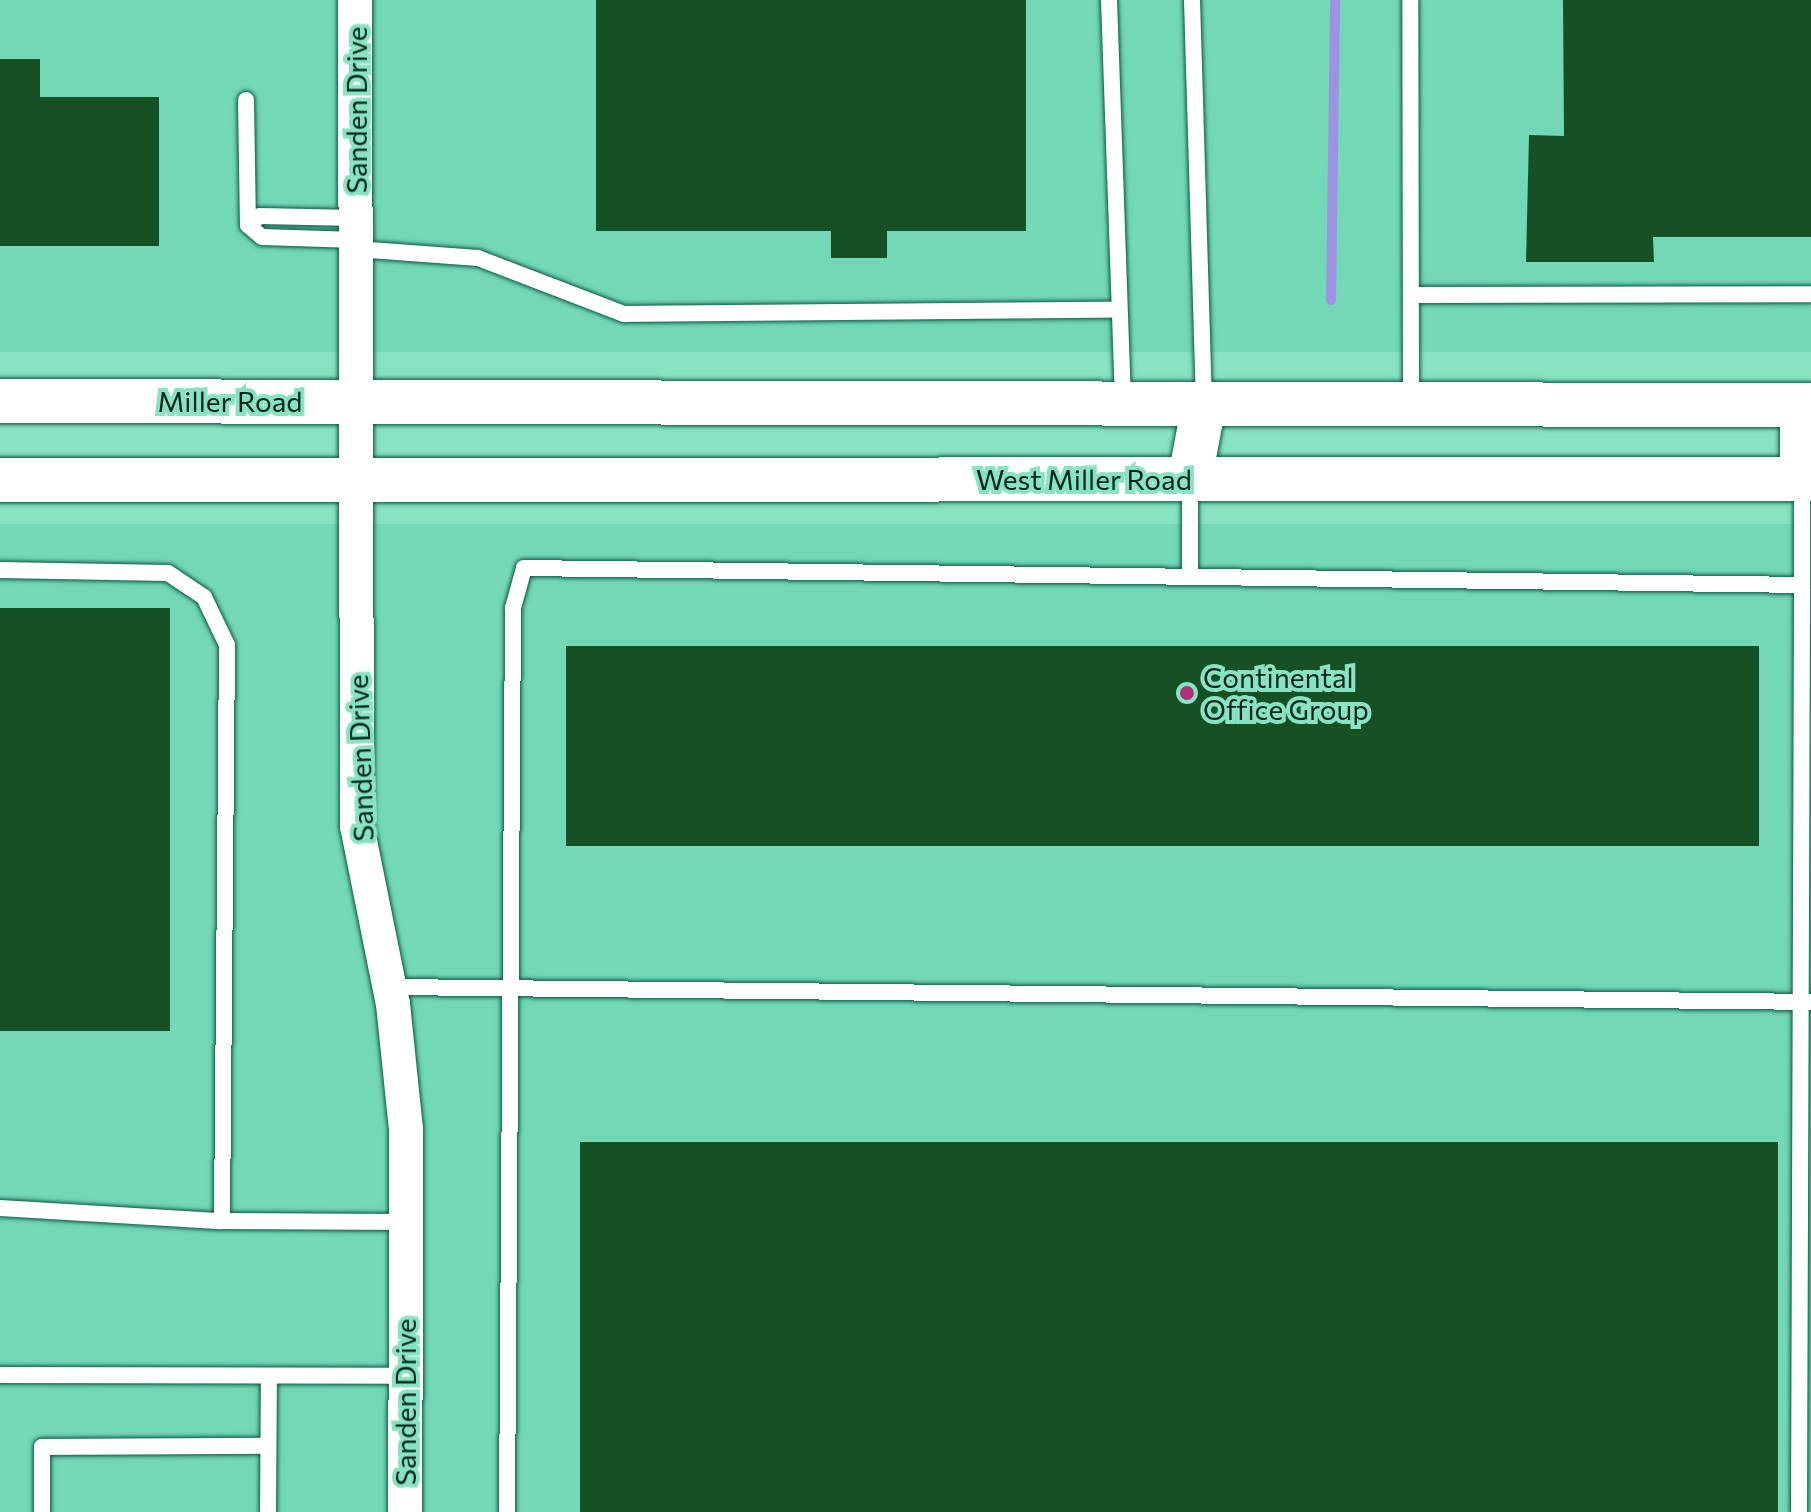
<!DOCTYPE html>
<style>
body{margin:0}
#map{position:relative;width:1811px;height:1512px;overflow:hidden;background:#88e3c2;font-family:Commissioner,sans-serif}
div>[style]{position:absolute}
.built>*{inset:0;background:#73d8b6;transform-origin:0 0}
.stream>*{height:10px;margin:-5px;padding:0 5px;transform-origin:5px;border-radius:5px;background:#9e93e3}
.building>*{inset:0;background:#165126;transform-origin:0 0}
.roads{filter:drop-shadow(0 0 2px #0a5944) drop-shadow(0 0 2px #0a5944)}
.lane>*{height:16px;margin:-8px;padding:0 8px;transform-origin:8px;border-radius:8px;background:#fff}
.street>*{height:34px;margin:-17px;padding:0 17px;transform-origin:17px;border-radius:17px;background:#fff}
.secondary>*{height:44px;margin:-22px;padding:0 22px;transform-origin:22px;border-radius:22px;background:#fff}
.dots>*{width:22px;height:22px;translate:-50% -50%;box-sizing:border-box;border:4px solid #88e3c2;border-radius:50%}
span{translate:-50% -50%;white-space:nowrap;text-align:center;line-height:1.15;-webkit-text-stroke:8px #88e3c2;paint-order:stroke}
.street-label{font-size:28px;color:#00251a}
.poi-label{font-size:28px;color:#00251a}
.left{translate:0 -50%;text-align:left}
</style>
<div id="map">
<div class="built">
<i style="left:0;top:0;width:1811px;height:352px"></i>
<i style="left:0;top:524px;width:1811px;height:988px"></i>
</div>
<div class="stream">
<i style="left:1331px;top:300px;width:300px;rotate:-89.2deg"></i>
</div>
<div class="building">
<i style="clip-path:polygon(596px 0,1026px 0,1026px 231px,887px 231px,887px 258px,831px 258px,831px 231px,596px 231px)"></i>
<i style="clip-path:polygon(1563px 0,1811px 0,1811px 237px,1653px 237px,1654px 262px,1526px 262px,1529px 135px,1564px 136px)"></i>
<i style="clip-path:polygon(0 59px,40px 59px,40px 97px,159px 97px,159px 246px,0 246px)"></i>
<i style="left:170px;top:608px;width:423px;height:170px;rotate:90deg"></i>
<i style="left:1759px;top:646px;width:200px;height:1193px;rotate:90deg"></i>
<i style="left:580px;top:1142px;width:1198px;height:370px"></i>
</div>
<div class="roads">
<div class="lane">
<i style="left:1109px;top:0;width:403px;rotate:88deg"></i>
<i style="left:1192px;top:0;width:403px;rotate:88.3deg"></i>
<i style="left:246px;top:100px;width:125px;rotate:89.1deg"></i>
<i style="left:248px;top:225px;width:18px;rotate:41deg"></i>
<i style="left:262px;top:237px;width:94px;rotate:1.8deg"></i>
<i style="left:248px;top:225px;width:15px;rotate:-37deg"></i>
<i style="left:260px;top:216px;width:96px;rotate:1.2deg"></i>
<i style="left:356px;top:249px;width:122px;rotate:4.2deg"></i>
<i style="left:478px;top:258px;width:156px;rotate:21deg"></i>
<i style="left:624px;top:314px;width:494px;rotate:-0.5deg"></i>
<i style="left:1411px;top:295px;width:400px;rotate:-0.1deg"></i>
<i style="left:1405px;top:401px;width:19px;rotate:-72deg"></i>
<i style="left:1411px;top:383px;width:383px;rotate:-90.1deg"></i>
<i style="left:1190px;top:480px;width:96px;rotate:90deg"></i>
<i style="left:0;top:570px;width:168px;rotate:1deg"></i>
<i style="left:168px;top:573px;width:43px;rotate:33.7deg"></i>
<i style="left:204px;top:597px;width:53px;rotate:64.4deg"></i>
<i style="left:227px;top:645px;width:576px;rotate:90.5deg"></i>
<i style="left:222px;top:1221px;width:184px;rotate:0.3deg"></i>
<i style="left:389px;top:987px;width:1422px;rotate:0.6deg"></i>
<i style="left:0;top:1208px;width:222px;rotate:3.4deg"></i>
<i style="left:0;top:1375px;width:406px;rotate:0.1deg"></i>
<i style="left:42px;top:1512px;width:65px;rotate:-90deg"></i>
<i style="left:42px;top:1447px;width:226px;rotate:-0.3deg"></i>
<i style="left:268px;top:1512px;width:136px;rotate:-89.6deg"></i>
<i style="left:507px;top:1512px;width:904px;rotate:-89.62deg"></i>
<i style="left:513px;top:608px;width:41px;rotate:-74.6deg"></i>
<i style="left:524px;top:568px;width:1278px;rotate:0.76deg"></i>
<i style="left:1802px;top:585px;width:106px;rotate:-90deg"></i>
<i style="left:1799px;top:1512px;width:927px;rotate:-89.81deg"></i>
</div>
<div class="street">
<i style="left:355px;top:0;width:826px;rotate:89.86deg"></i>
<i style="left:357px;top:826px;width:182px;rotate:78.6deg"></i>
<i style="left:393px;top:1004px;width:126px;rotate:84.1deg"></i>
<i style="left:406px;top:1129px;width:383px;rotate:90.1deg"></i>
</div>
<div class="secondary">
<i style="left:0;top:401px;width:1811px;rotate:0.13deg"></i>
<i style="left:1802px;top:405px;width:74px;rotate:90deg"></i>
<i style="left:1190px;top:478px;width:75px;rotate:-79.3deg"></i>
<i style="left:0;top:480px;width:1811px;rotate:-0.03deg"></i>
</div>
</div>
<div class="dots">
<i style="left:1187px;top:693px;background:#b1307c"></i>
</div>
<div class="street-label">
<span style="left:356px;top:110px;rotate:-90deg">Sanden Drive</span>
<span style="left:230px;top:401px">Miller Road</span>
<span style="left:1084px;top:479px">West Miller Road</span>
<span style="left:360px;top:758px;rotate:-92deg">Sanden Drive</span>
<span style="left:405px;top:1402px;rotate:-90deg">Sanden Drive</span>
</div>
<div class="poi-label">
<span class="left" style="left:1203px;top:693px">Continental<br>Office Group</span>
</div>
</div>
